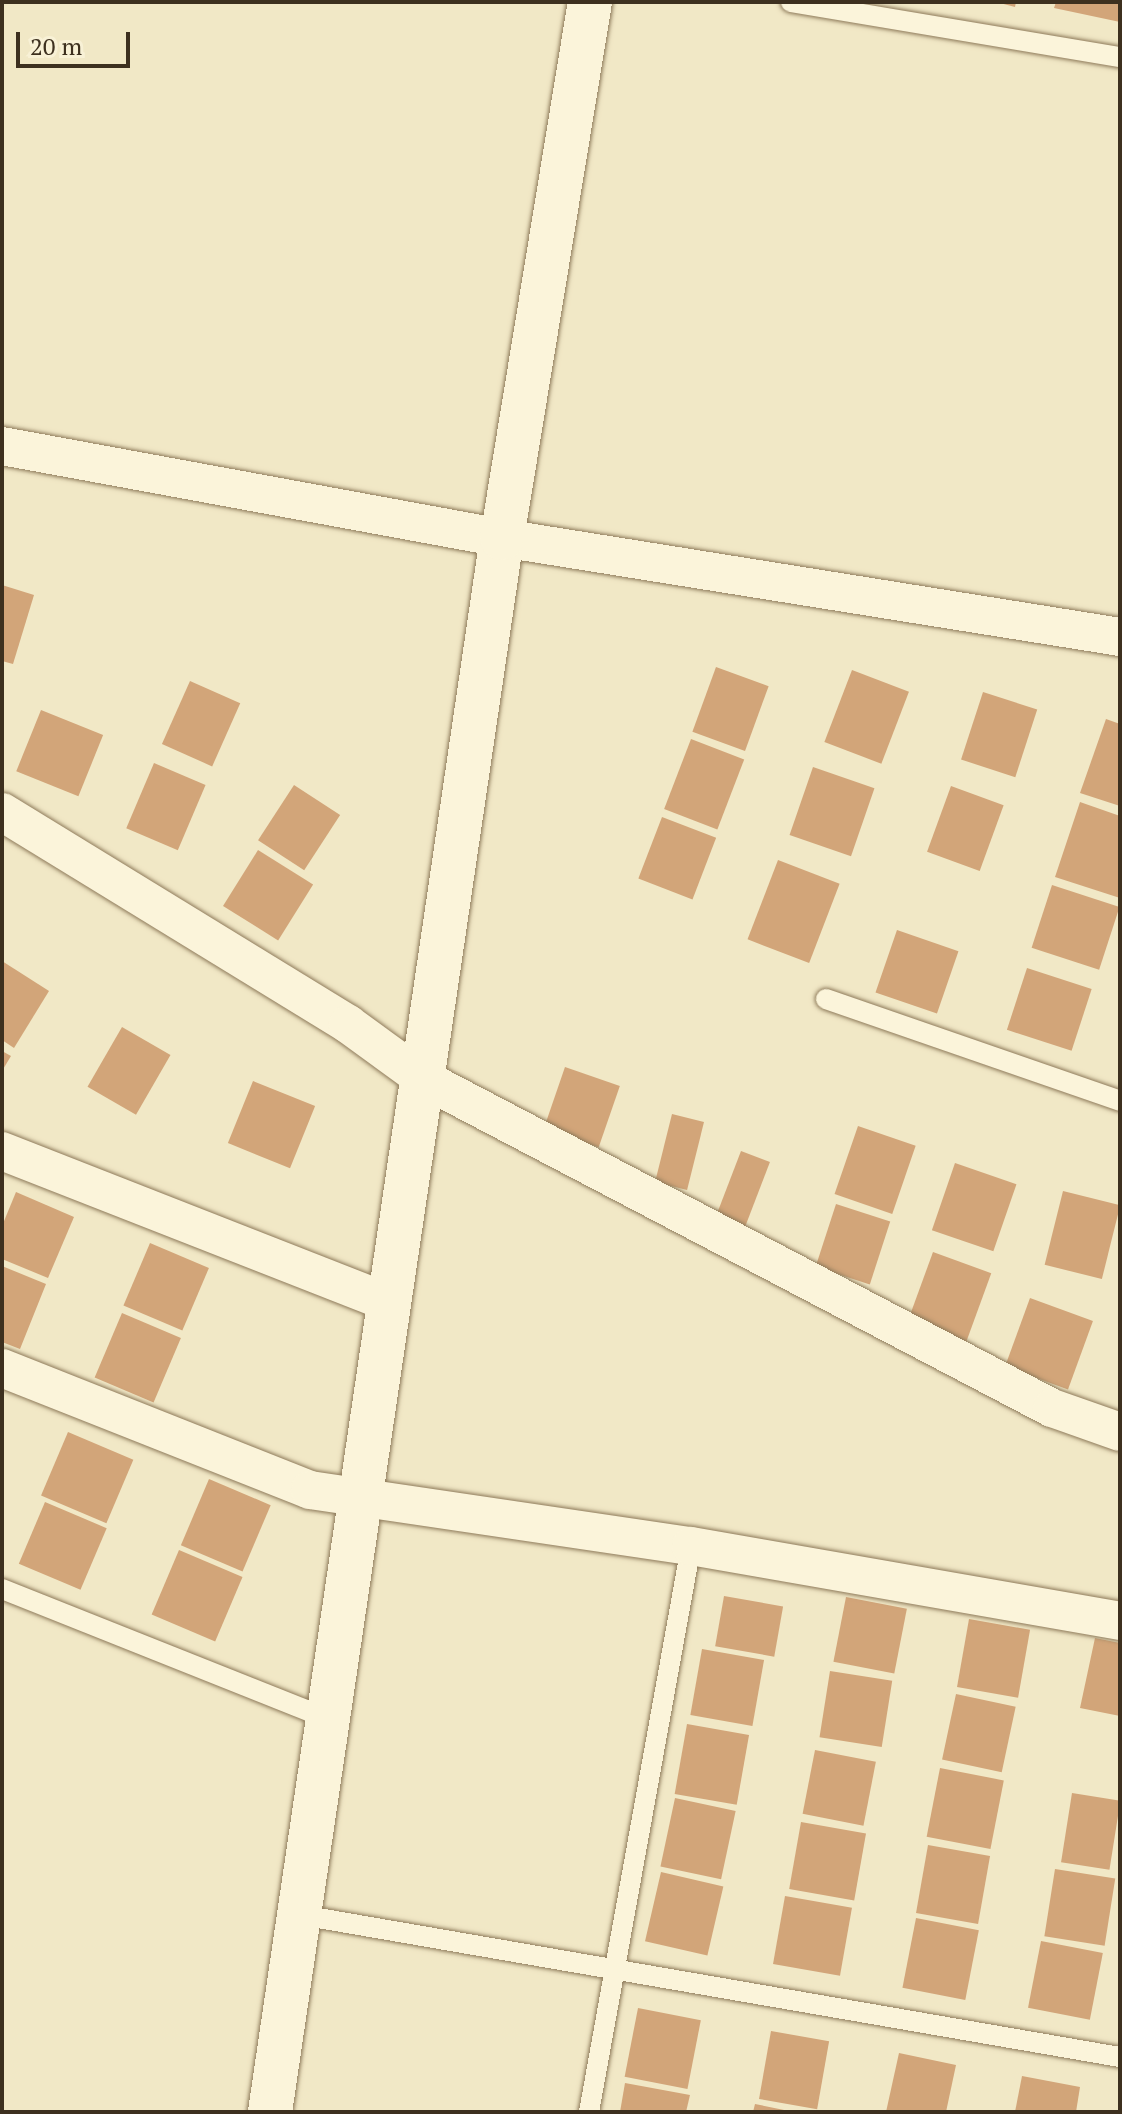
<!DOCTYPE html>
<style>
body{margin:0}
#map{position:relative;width:1122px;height:2114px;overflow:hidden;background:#f1e8c6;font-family:"PT Serif",serif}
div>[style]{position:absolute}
.building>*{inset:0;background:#d2a579;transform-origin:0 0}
.roads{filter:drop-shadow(0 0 2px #8e7a5a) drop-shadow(0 0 2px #8e7a5a)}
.service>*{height:20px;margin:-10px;padding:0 10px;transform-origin:10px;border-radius:10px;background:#fbf4da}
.minor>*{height:38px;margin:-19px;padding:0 19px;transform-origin:19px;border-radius:19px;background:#fbf4da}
.tertiary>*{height:44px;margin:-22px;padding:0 22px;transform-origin:22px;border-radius:22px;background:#fbf4da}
span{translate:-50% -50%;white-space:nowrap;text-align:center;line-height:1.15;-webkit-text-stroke:8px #f8f1d6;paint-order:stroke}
.frame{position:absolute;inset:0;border:4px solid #3d301f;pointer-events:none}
.scale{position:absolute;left:16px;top:32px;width:114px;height:36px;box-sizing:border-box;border:4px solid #3d301f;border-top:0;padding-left:10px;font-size:24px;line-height:28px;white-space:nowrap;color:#3d301f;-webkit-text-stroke:6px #f8f1d6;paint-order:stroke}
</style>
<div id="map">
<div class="building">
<i style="clip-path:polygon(996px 2px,1016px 2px,1015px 7px)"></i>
<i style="clip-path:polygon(1056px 2px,1120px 2px,1120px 22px,1054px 8px)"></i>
<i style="clip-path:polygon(2px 585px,34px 595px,13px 664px,2px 661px)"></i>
<i style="left:716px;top:667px;width:56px;height:69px;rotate:20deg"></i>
<i style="left:852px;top:670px;width:61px;height:77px;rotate:21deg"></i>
<i style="left:190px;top:681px;width:55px;height:69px;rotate:24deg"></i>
<i style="left:983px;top:692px;width:57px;height:71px;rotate:18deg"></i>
<i style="left:41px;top:710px;width:67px;height:66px;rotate:22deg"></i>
<i style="clip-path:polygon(1106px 719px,1120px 724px,1120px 806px,1080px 793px)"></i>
<i style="left:691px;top:739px;width:57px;height:75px;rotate:21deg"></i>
<i style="left:154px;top:763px;width:56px;height:71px;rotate:23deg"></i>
<i style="left:813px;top:767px;width:65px;height:72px;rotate:19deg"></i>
<i style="left:294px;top:785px;width:55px;height:66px;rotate:33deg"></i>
<i style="left:951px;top:786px;width:56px;height:70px;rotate:20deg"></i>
<i style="clip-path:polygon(1080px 802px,1120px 816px,1120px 898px,1055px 877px)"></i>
<i style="left:662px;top:817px;width:58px;height:66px;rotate:21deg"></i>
<i style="left:258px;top:850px;width:65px;height:66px;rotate:32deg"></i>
<i style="left:778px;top:860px;width:66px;height:85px;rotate:21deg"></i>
<i style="left:1052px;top:885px;width:71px;height:66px;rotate:18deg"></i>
<i style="left:897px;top:930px;width:65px;height:66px;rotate:19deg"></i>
<i style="clip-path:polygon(2px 961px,49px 991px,14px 1048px,2px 1040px)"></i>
<i style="left:1027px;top:968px;width:68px;height:65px;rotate:18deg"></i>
<i style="left:122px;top:1027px;width:56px;height:69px;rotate:30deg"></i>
<i style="clip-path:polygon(2px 1051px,11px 1056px,2px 1071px)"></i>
<i style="left:565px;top:1067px;width:58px;height:65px;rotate:19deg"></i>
<i style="left:253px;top:1081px;width:67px;height:67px;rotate:22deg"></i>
<i style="left:672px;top:1114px;width:33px;height:70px;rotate:14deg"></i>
<i style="left:858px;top:1126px;width:61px;height:72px;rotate:19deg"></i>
<i style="left:741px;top:1151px;width:31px;height:73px;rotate:21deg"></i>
<i style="left:955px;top:1163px;width:65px;height:71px;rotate:19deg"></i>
<i style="left:1063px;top:1191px;width:59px;height:76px;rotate:14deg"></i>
<i style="clip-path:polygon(16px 1192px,74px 1217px,48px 1278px,2px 1259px,2px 1226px)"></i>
<i style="left:836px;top:1204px;width:57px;height:66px;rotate:18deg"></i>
<i style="left:150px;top:1243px;width:64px;height:68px;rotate:23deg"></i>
<i style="left:933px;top:1252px;width:62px;height:77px;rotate:20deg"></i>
<i style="clip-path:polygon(2px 1266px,46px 1284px,20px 1349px,2px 1342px)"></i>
<i style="left:1030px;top:1298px;width:67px;height:73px;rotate:20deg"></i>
<i style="left:122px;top:1313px;width:64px;height:70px;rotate:23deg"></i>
<i style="left:68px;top:1432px;width:71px;height:69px;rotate:23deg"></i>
<i style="left:209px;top:1479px;width:67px;height:72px;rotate:23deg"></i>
<i style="left:45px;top:1502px;width:67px;height:67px;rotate:23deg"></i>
<i style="left:179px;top:1550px;width:69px;height:70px;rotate:23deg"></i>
<i style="left:724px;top:1596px;width:60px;height:51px;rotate:10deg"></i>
<i style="left:846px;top:1597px;width:62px;height:66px;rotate:11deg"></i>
<i style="left:969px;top:1619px;width:62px;height:69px;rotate:10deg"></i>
<i style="clip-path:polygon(1095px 1638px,1120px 1643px,1120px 1716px,1080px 1708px)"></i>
<i style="left:702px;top:1649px;width:63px;height:67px;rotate:10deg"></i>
<i style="left:830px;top:1671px;width:63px;height:67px;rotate:9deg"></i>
<i style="left:956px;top:1694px;width:61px;height:67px;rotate:12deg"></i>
<i style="left:687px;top:1724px;width:63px;height:71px;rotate:10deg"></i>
<i style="left:815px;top:1750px;width:62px;height:65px;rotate:11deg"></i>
<i style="left:940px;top:1768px;width:65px;height:70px;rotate:11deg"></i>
<i style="left:1072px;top:1793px;width:49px;height:70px;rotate:9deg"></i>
<i style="left:675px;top:1798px;width:62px;height:70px;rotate:12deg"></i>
<i style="left:801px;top:1822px;width:66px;height:68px;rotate:10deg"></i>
<i style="left:928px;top:1845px;width:63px;height:69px;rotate:10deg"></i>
<i style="left:1055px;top:1869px;width:61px;height:68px;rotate:9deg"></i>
<i style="left:661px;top:1872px;width:64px;height:71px;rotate:13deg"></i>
<i style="left:785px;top:1896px;width:68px;height:69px;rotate:10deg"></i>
<i style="left:916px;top:1918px;width:64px;height:71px;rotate:11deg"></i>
<i style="left:1041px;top:1941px;width:63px;height:68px;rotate:11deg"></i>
<i style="left:638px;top:2008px;width:64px;height:70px;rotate:11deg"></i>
<i style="left:771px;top:2031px;width:59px;height:69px;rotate:10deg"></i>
<i style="clip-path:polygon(899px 2053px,956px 2065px,946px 2112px,886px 2112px)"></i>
<i style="clip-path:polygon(1022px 2076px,1080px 2087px,1076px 2112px,1015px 2112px)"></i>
<i style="clip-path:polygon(625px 2083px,690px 2095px,686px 2112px,620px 2112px)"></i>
<i style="clip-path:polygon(755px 2104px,789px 2111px,789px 2112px,753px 2112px)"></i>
</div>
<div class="roads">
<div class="service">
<i style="left:791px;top:2px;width:334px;rotate:9.5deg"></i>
<i style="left:826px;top:999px;width:311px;rotate:19.1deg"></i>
<i style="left:2px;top:1589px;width:354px;rotate:21.7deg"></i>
<i style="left:301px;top:1915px;width:831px;rotate:9.84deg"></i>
<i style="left:589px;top:2112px;width:575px;rotate:-79.78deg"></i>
</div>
<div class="minor">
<i style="left:2px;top:446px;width:508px;rotate:10.43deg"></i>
<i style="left:502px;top:538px;width:626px;rotate:9.1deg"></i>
<i style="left:2px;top:812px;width:406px;rotate:31.5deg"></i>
<i style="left:348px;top:1024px;width:92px;rotate:36.1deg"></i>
<i style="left:422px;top:1078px;width:711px;rotate:27.65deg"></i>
<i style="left:1052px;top:1408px;width:72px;rotate:19.4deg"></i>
<i style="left:2px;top:1151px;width:417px;rotate:21.4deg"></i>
<i style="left:2px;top:1368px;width:331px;rotate:21.6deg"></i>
<i style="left:310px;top:1490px;width:385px;rotate:8.4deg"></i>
<i style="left:691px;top:1546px;width:436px;rotate:9.9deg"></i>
</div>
<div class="tertiary">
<i style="left:270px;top:2112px;width:1591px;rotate:-81.62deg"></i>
<i style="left:502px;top:538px;width:543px;rotate:-80.68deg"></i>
</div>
</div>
<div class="frame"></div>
<div class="scale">20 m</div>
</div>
